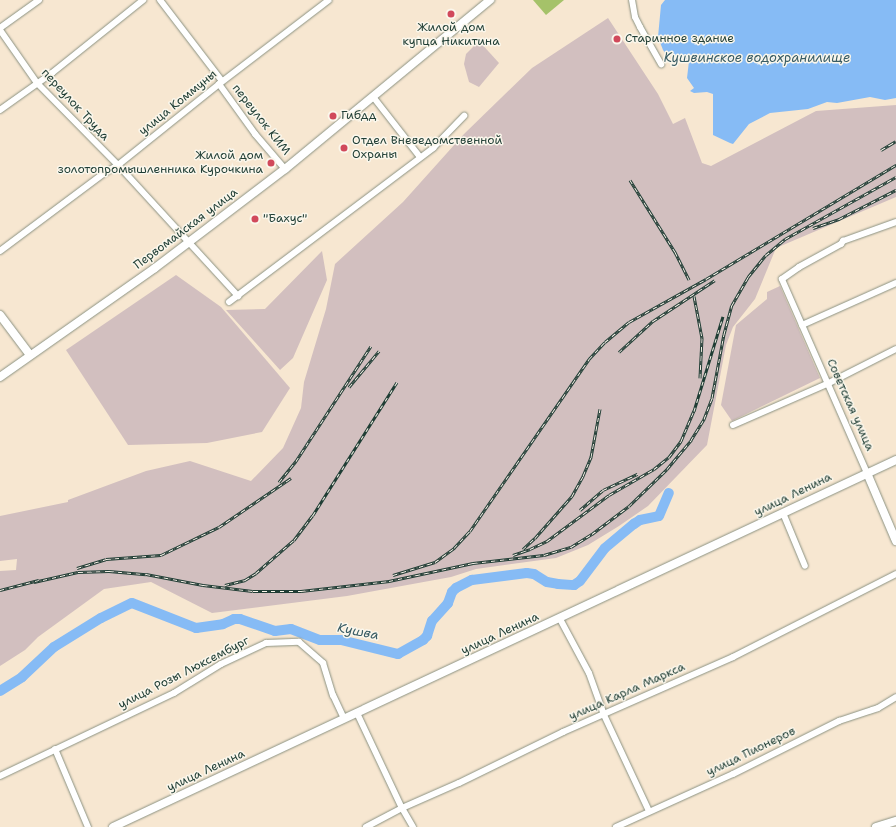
<!DOCTYPE html>
<meta charset="utf-8">
<style>
body{margin:0}
#map{position:relative;width:896px;height:827px;overflow:hidden;background:#f7e7d1;font-family:"Shantell Sans",sans-serif}
div>[style]{position:absolute}
.industrial>*{inset:0;background:#d2bfbf}
.green>*{inset:0;background:#a5c269}
.water>*{inset:0;background:#86bbf5}
.river>*{height:10px;margin:-5px;padding:0 5px;transform-origin:5px;border-radius:5px;background:#86bbf5}
.roads{filter:drop-shadow(0 0 1px #8b9282) drop-shadow(0 0 1px #8b9282)}
.street>*{height:6px;margin:-3px;padding:0 3px;transform-origin:3px;border-radius:3px;background:#fff}
.secondary>*{height:8px;margin:-4px;padding:0 4px;transform-origin:4px;border-radius:4px;background:#fff}
.rail>*{height:3px;margin-top:-1.5px;transform-origin:0;background:repeating-linear-gradient(90deg,#fbf7ec 0 4.5px,#1f3d34 0 9px);box-sizing:border-box;border-block:1px solid #1f3d34}
.dots>*{width:11px;height:11px;translate:-50% -50%;box-sizing:border-box;border:2px solid #fbf7ec;border-radius:50%}
span{translate:-50% -50%;white-space:nowrap;text-align:center;line-height:1.15;-webkit-text-stroke:3px #fbf7ec;paint-order:stroke}
.poi-label{font-size:12px;color:#1f3d34}
.left{translate:0 -50%;text-align:left}
.right{translate:-100% -50%;text-align:right}
.street-label{font-size:12px;color:#1f3d34}
.water-label{font-size:13px;color:#395c64;font-style:italic}
</style>
<div id="map">
<div class="industrial">
<i style="clip-path:polygon(608px 18px,658px 94px,673px 124px,685px 118px,702px 163px,711px 166px,816px 111px,896px 105px,896px 197px,776px 248px,755px 299px,733px 327px,726px 345px,707px 445px,648px 506px,619px 526px,588px 545px,556px 558px,476px 569px,451px 577px,347px 596px,212px 613px,151px 582px,104px 589px,38px 637px,25px 650px,0 666px,0 571px,16px 570px,17px 559px,0 561px,0 516px,68px 502px,68px 500px,146px 471px,190px 461px,251px 481px,283px 448px,301px 408px,304px 382px,326px 309px,335px 264px,403px 202px,464px 134px,532px 68px)"></i>
<i style="clip-path:polygon(479px 41px,499px 63px,479px 87px,469px 82px,464px 64px,466px 54px)"></i>
<i style="clip-path:polygon(322px 251px,327px 280px,293px 358px,280px 370px,226px 310px,265px 309px)"></i>
<i style="clip-path:polygon(176px 275px,221px 307px,290px 388px,262px 432px,207px 443px,128px 445px,66px 350px)"></i>
<i style="clip-path:polygon(780px 286px,820px 378px,732px 421px,721px 405px,736px 325px,767px 299px,767px 292px)"></i>
</div>
<div class="green">
<i style="clip-path:polygon(533px 0,564px 0,546px 15px)"></i>
</div>
<div class="water">
<i style="clip-path:polygon(665px 0,896px 0,896px 98px,885px 100px,870px 97px,837px 103px,827px 102px,808px 109px,770px 113px,749px 124px,733px 144px,730px 143px,713px 135px,713px 94px,707px 92px,694px 93px,690px 91px,694px 88px,687px 78px,689px 61px,685px 58px,666px 54px,663px 50px,658px 37px,661px 5px)"></i>
</div>
<div class="river">
<i style="left:0;top:691px;width:26px;rotate:-32deg"></i>
<i style="left:22px;top:677px;width:44px;rotate:-43.2deg"></i>
<i style="left:54px;top:647px;width:55px;rotate:-31.7deg"></i>
<i style="left:101px;top:618px;width:34px;rotate:-26deg"></i>
<i style="left:132px;top:603px;width:69px;rotate:21.3deg"></i>
<i style="left:196px;top:628px;width:27px;rotate:-8deg"></i>
<i style="left:223px;top:624px;width:12px;rotate:-24deg"></i>
<i style="left:234px;top:619px;width:6px"></i>
<i style="left:240px;top:619px;width:37px;rotate:19deg"></i>
<i style="left:275px;top:631px;width:16px;rotate:-7deg"></i>
<i style="left:291px;top:629px;width:31px;rotate:21deg"></i>
<i style="left:320px;top:640px;width:21px"></i>
<i style="left:341px;top:640px;width:59px;rotate:13.8deg"></i>
<i style="left:398px;top:654px;width:29px;rotate:-29deg"></i>
<i style="left:423px;top:640px;width:6px;rotate:-45deg"></i>
<i style="left:427px;top:636px;width:16px;rotate:-72deg"></i>
<i style="left:432px;top:621px;width:24px;rotate:-48deg"></i>
<i style="left:448px;top:603px;width:12px;rotate:-70deg"></i>
<i style="left:452px;top:592px;width:6px;rotate:-45deg"></i>
<i style="left:456px;top:588px;width:18px;rotate:-27deg"></i>
<i style="left:472px;top:580px;width:55px;rotate:-7.3deg"></i>
<i style="left:527px;top:573px;width:7px;rotate:8deg"></i>
<i style="left:534px;top:574px;width:15px;rotate:32deg"></i>
<i style="left:547px;top:582px;width:11px;rotate:10deg"></i>
<i style="left:558px;top:584px;width:16px;rotate:4deg"></i>
<i style="left:574px;top:585px;width:7px;rotate:-34deg"></i>
<i style="left:580px;top:581px;width:41px;rotate:-52.9deg"></i>
<i style="left:605px;top:548px;width:38px;rotate:-40deg"></i>
<i style="left:634px;top:524px;width:7px;rotate:-34deg"></i>
<i style="left:640px;top:520px;width:19px;rotate:-12deg"></i>
<i style="left:659px;top:516px;width:25px;rotate:-67deg"></i>
</div>
<div class="roads">
<div class="street">
<i style="left:160px;top:0;width:102px;rotate:52.6deg"></i>
<i style="left:632px;top:0;width:17px;rotate:80deg"></i>
<i style="left:635px;top:17px;width:11px;rotate:63deg"></i>
<i style="left:640px;top:27px;width:43px;rotate:60.4deg"></i>
<i style="left:0;top:28px;width:48px;rotate:-35.7deg"></i>
<i style="left:0;top:30px;width:65px;rotate:55.1deg"></i>
<i style="left:37px;top:83px;width:115px;rotate:45.4deg"></i>
<i style="left:118px;top:165px;width:178px;rotate:47.5deg"></i>
<i style="left:219px;top:84px;width:62px;rotate:54.2deg"></i>
<i style="left:255px;top:134px;width:46px;rotate:49.4deg"></i>
<i style="left:374px;top:98px;width:75px;rotate:52.1deg"></i>
<i style="left:0;top:110px;width:64px;rotate:-35.4deg"></i>
<i style="left:52px;top:73px;width:117px;rotate:-38.7deg"></i>
<i style="left:0;top:251px;width:129px;rotate:-36.8deg"></i>
<i style="left:103px;top:174px;width:17px;rotate:-31deg"></i>
<i style="left:118px;top:165px;width:129px;rotate:-38.7deg"></i>
<i style="left:219px;top:84px;width:138px;rotate:-37.4deg"></i>
<i style="left:229px;top:302px;width:256px;rotate:-37deg"></i>
<i style="left:433px;top:148px;width:45px;rotate:-45.9deg"></i>
<i style="left:802px;top:325px;width:103px;rotate:-24.1deg"></i>
<i style="left:733px;top:425px;width:103px;rotate:-23.6deg"></i>
<i style="left:827px;top:384px;width:77px;rotate:-26.9deg"></i>
<i style="left:867px;top:473px;width:212px;rotate:-113.7deg"></i>
<i style="left:782px;top:279px;width:21px;rotate:-35deg"></i>
<i style="left:799px;top:267px;width:48px;rotate:-28.7deg"></i>
<i style="left:841px;top:244px;width:4px;rotate:-56deg"></i>
<i style="left:843px;top:241px;width:56px;rotate:-19.7deg"></i>
<i style="left:783px;top:513px;width:57px;rotate:67.5deg"></i>
<i style="left:560px;top:619px;width:61px;rotate:61.8deg"></i>
<i style="left:589px;top:673px;width:45px;rotate:70.3deg"></i>
<i style="left:604px;top:715px;width:106px;rotate:64.9deg"></i>
<i style="left:357px;top:713px;width:105px;rotate:64.7deg"></i>
<i style="left:402px;top:808px;width:22px;rotate:60deg"></i>
<i style="left:55px;top:749px;width:85px;rotate:67.1deg"></i>
<i style="left:0;top:776px;width:193px;rotate:-25.5deg"></i>
<i style="left:174px;top:693px;width:55px;rotate:-31.7deg"></i>
<i style="left:221px;top:664px;width:50px;rotate:-25deg"></i>
<i style="left:266px;top:643px;width:33px;rotate:-2deg"></i>
<i style="left:299px;top:642px;width:32px;rotate:41deg"></i>
<i style="left:323px;top:663px;width:34px;rotate:73deg"></i>
<i style="left:333px;top:695px;width:26px;rotate:65deg"></i>
<i style="left:366px;top:827px;width:41px;rotate:-27.8deg"></i>
<i style="left:402px;top:808px;width:62px;rotate:-23.7deg"></i>
<i style="left:459px;top:783px;width:116px;rotate:-26.1deg"></i>
<i style="left:563px;top:732px;width:186px;rotate:-23.8deg"></i>
<i style="left:733px;top:657px;width:183px;rotate:-27deg"></i>
<i style="left:616px;top:827px;width:128px;rotate:-24.4deg"></i>
<i style="left:733px;top:774px;width:119px;rotate:-26.6deg"></i>
<i style="left:839px;top:721px;width:41px;rotate:-18.4deg"></i>
<i style="left:878px;top:708px;width:21px;rotate:-31deg"></i>
</div>
<div class="secondary">
<i style="left:0;top:315px;width:50px;rotate:53.1deg"></i>
<i style="left:0;top:377px;width:189px;rotate:-35.1deg"></i>
<i style="left:155px;top:268px;width:163px;rotate:-37.3deg"></i>
<i style="left:285px;top:169px;width:266px;rotate:-39.5deg"></i>
<i style="left:867px;top:473px;width:74px;rotate:66.9deg"></i>
<i style="left:113px;top:827px;width:865px;rotate:-25.11deg"></i>
<i style="left:876px;top:827px;width:21px;rotate:-17deg"></i>
</div>
</div>
<div class="rail">
<i style="left:881px;top:150px;width:17px;rotate:-31deg"></i>
<i style="left:630px;top:180px;width:85px;rotate:58deg"></i>
<i style="left:675px;top:252px;width:31px;rotate:63deg"></i>
<i style="left:813px;top:228px;width:28px;rotate:-19deg"></i>
<i style="left:839px;top:219px;width:64px;rotate:-27deg"></i>
<i style="left:694px;top:296px;width:43px;rotate:79.2deg"></i>
<i style="left:702px;top:338px;width:40px;rotate:92.9deg"></i>
<i style="left:619px;top:352px;width:46px;rotate:-42.4deg"></i>
<i style="left:653px;top:321px;width:74px;rotate:-33.5deg"></i>
<i style="left:349px;top:387px;width:47px;rotate:-50.2deg"></i>
<i style="left:279px;top:482px;width:27px;rotate:-51deg"></i>
<i style="left:296px;top:461px;width:137px;rotate:-56.9deg"></i>
<i style="left:580px;top:510px;width:30px;rotate:-41deg"></i>
<i style="left:603px;top:490px;width:38px;rotate:-25deg"></i>
<i style="left:523px;top:549px;width:16px;rotate:-43deg"></i>
<i style="left:535px;top:538px;width:56px;rotate:-48.6deg"></i>
<i style="left:572px;top:496px;width:23px;rotate:-61deg"></i>
<i style="left:583px;top:476px;width:21px;rotate:-67deg"></i>
<i style="left:591px;top:457px;width:49px;rotate:-79.4deg"></i>
<i style="left:513px;top:555px;width:18px;rotate:-19deg"></i>
<i style="left:530px;top:549px;width:19px;rotate:-25deg"></i>
<i style="left:547px;top:541px;width:77px;rotate:-36.6deg"></i>
<i style="left:609px;top:495px;width:52px;rotate:-30deg"></i>
<i style="left:654px;top:469px;width:19px;rotate:-39deg"></i>
<i style="left:669px;top:457px;width:20px;rotate:-53deg"></i>
<i style="left:681px;top:441px;width:33px;rotate:-67deg"></i>
<i style="left:694px;top:411px;width:99px;rotate:-73deg"></i>
<i style="left:77px;top:568px;width:30px;rotate:-17deg"></i>
<i style="left:106px;top:559px;width:55px;rotate:-4.2deg"></i>
<i style="left:161px;top:555px;width:64px;rotate:-25.8deg"></i>
<i style="left:219px;top:527px;width:87px;rotate:-34.2deg"></i>
<i style="left:393px;top:575px;width:44px;rotate:-17.2deg"></i>
<i style="left:435px;top:562px;width:24px;rotate:-36deg"></i>
<i style="left:454px;top:548px;width:23px;rotate:-47deg"></i>
<i style="left:470px;top:531px;width:209px;rotate:-55.3deg"></i>
<i style="left:589px;top:359px;width:23px;rotate:-47deg"></i>
<i style="left:605px;top:342px;width:31px;rotate:-40deg"></i>
<i style="left:629px;top:322px;width:88px;rotate:-29.2deg"></i>
<i style="left:706px;top:279px;width:222px;rotate:-31deg"></i>
<i style="left:34px;top:582px;width:45px;rotate:-12.8deg"></i>
<i style="left:78px;top:572px;width:31px;rotate:-2deg"></i>
<i style="left:109px;top:571px;width:37px;rotate:5deg"></i>
<i style="left:146px;top:574px;width:58px;rotate:10.9deg"></i>
<i style="left:203px;top:585px;width:50px;rotate:6.8deg"></i>
<i style="left:253px;top:591px;width:48px"></i>
<i style="left:301px;top:591px;width:89px;rotate:-6.5deg"></i>
<i style="left:389px;top:581px;width:86px;rotate:-12.1deg"></i>
<i style="left:473px;top:563px;width:71px;rotate:-6.4deg"></i>
<i style="left:544px;top:555px;width:28px;rotate:-17deg"></i>
<i style="left:571px;top:547px;width:25px;rotate:-32deg"></i>
<i style="left:592px;top:534px;width:46px;rotate:-37.1deg"></i>
<i style="left:629px;top:506px;width:53px;rotate:-44.2deg"></i>
<i style="left:667px;top:469px;width:38px;rotate:-50deg"></i>
<i style="left:691px;top:440px;width:25px;rotate:-58deg"></i>
<i style="left:704px;top:419px;width:22px;rotate:-69deg"></i>
<i style="left:712px;top:398px;width:65px;rotate:-79.4deg"></i>
<i style="left:724px;top:334px;width:30px;rotate:-75deg"></i>
<i style="left:732px;top:305px;width:32px;rotate:-60deg"></i>
<i style="left:748px;top:277px;width:28px;rotate:-51deg"></i>
<i style="left:766px;top:255px;width:25px;rotate:-40deg"></i>
<i style="left:785px;top:239px;width:127px;rotate:-29.2deg"></i>
<i style="left:225px;top:585px;width:21px;rotate:-14deg"></i>
<i style="left:245px;top:580px;width:13px;rotate:-32deg"></i>
<i style="left:256px;top:573px;width:50px;rotate:-41deg"></i>
<i style="left:294px;top:540px;width:31px;rotate:-53deg"></i>
<i style="left:313px;top:515px;width:157px;rotate:-57.7deg"></i>
<i style="left:0;top:590px;width:40px;rotate:-14.4deg"></i>
</div>
<div class="dots">
<i style="left:451px;top:14px;background:#d1495b"></i>
<i style="left:617px;top:39px;background:#d1495b"></i>
<i style="left:333px;top:116px;background:#d1495b"></i>
<i style="left:344px;top:148px;background:#d1495b"></i>
<i style="left:271px;top:163px;background:#d1495b"></i>
<i style="left:255px;top:219px;background:#d1495b"></i>
</div>
<div class="poi-label">
<span style="left:451px;top:35px">Жилой дом<br>купца Никитина</span>
<span class="left" style="left:625px;top:39px">Старинное здание</span>
<span class="left" style="left:341px;top:116px">Гибдд</span>
<span class="left" style="left:352px;top:148px">Отдел Вневедомственной<br>Охраны</span>
<span class="right" style="left:263px;top:163px">Жилой дом<br>золотопромышленника Курочкина</span>
<span class="left" style="left:263px;top:219px">"Бахус"</span>
</div>
<div class="street-label">
<span style="left:178px;top:103px;rotate:-39deg">улица Коммуны</span>
<span style="left:75px;top:105px;rotate:47deg">переулок Труда</span>
<span style="left:261px;top:120px;rotate:52deg">переулок КИМ</span>
<span style="left:186px;top:229px;rotate:-37deg">Первомайская улица</span>
<span style="left:850px;top:405px;rotate:66deg">Советская улица</span>
<span style="left:793px;top:495px;rotate:-26deg">улица Ленина</span>
<span style="left:500px;top:634px;rotate:-25deg">улица Ленина</span>
<span style="left:184px;top:673px;rotate:-27deg">улица Розы Люксембург</span>
<span style="left:627px;top:692px;rotate:-24deg">улица Карла Маркса</span>
<span style="left:751px;top:752px;rotate:-26deg">улица Пионеров</span>
<span style="left:206px;top:771px;rotate:-25deg">улица Ленина</span>
</div>
<div class="water-label">
<span style="left:757px;top:58px">Кушвинское водохранилище</span>
<span style="left:358px;top:632px;rotate:11deg">Кушва</span>
</div>
</div>
